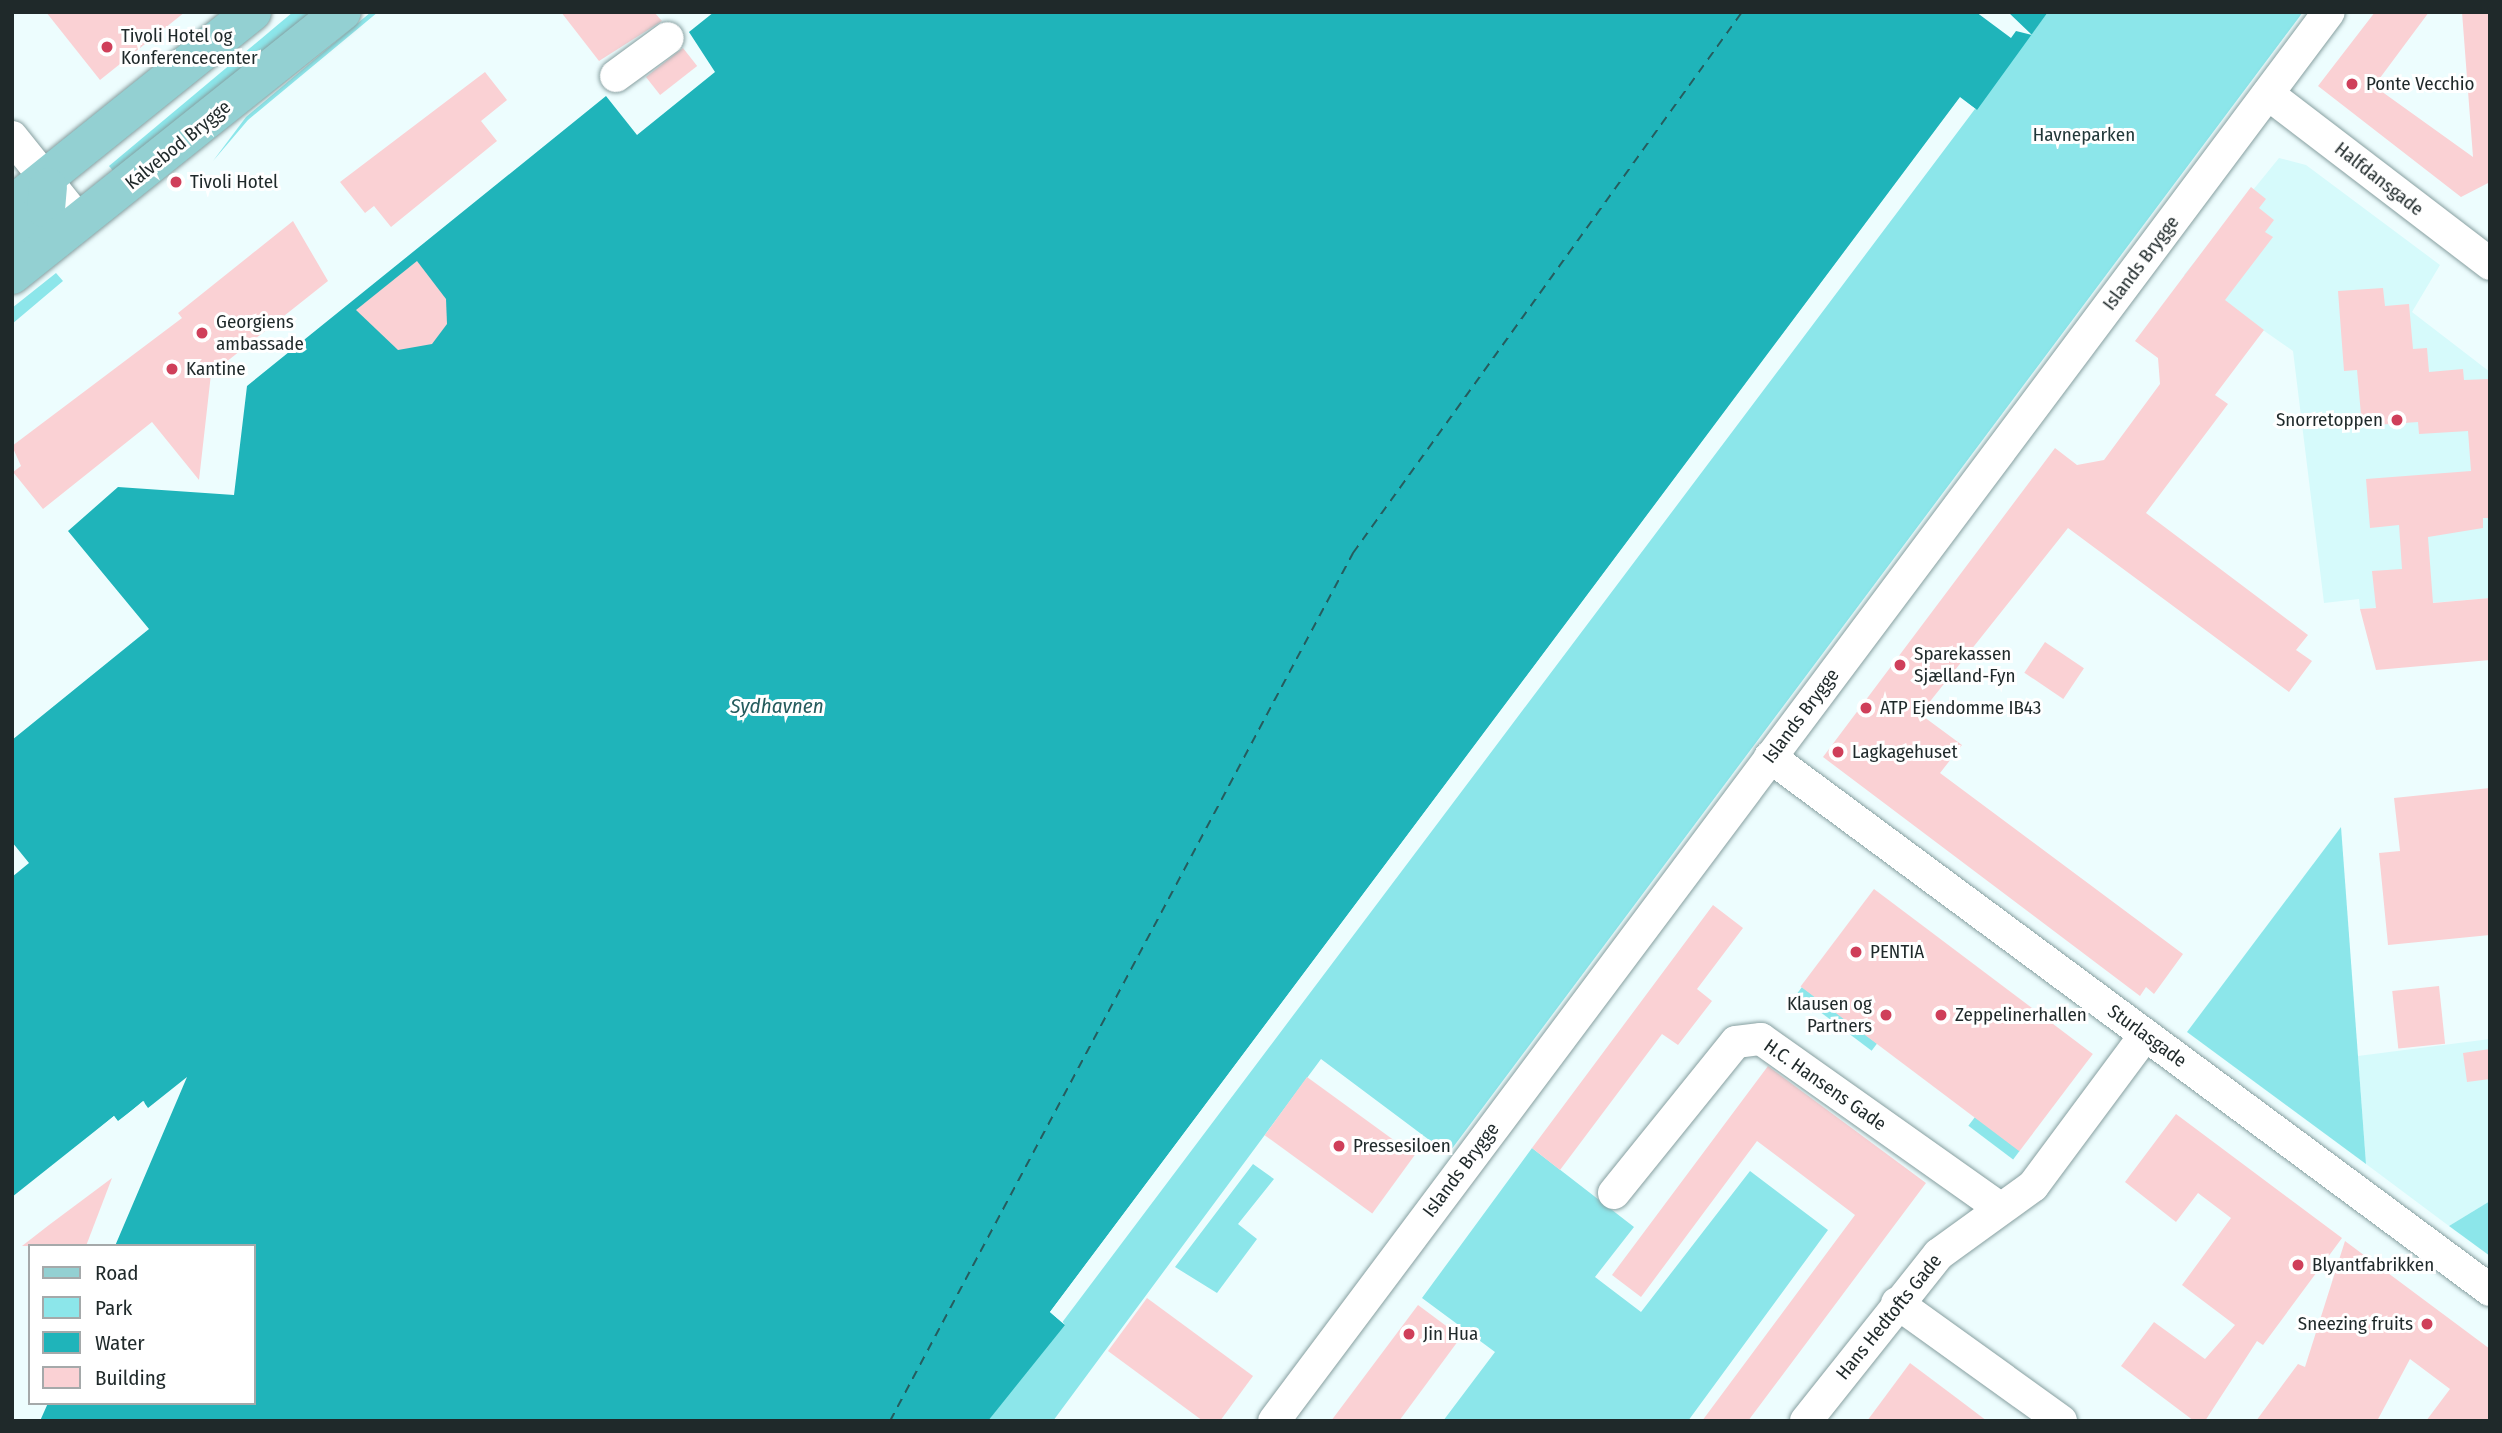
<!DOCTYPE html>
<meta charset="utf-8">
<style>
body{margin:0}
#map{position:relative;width:2502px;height:1433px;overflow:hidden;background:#edfdfe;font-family:"Fira Sans Condensed",sans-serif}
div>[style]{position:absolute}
.built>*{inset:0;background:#d6fafb}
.green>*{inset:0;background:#8ce6ea;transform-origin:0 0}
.water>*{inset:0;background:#1fb4ba}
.pier>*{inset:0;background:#edfdfe}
.ferry>*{height:2px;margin-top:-1px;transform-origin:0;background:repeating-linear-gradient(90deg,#255c5e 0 9px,transparent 0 16px)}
.building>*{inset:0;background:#fad1d4;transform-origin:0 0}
.roads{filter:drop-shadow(0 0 2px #879fa0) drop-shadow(0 0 2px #879fa0)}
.minor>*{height:32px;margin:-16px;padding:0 16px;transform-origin:16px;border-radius:16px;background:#fff}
.major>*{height:38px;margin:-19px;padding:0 19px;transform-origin:19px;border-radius:19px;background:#93d0d2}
.dots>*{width:19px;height:19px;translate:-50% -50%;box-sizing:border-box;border:4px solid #fff;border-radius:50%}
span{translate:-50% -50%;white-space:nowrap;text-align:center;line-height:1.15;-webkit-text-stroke:6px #fff;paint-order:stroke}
.poi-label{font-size:19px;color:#1f292a}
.left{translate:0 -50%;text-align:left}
.right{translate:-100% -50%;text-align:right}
.park-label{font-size:19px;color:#213839}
.street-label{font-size:19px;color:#1f292a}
.water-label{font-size:21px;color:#255c5e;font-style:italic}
.frame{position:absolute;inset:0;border:14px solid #1f292a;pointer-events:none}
.legend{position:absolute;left:28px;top:1244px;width:228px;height:161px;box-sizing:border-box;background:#fff;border:2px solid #a5a9aa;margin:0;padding:9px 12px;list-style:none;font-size:21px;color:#1f292a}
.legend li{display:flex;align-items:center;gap:14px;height:35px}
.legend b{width:35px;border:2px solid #a5a9aa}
</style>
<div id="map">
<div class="built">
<i style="clip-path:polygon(2279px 158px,2306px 165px,2440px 265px,2412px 312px,2490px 372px,2490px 598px,2360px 609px,2359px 599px,2324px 603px,2293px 351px,2184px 275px)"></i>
<i style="clip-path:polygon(2490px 1039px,2490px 1201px,2449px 1226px,2366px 1164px,2358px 1056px)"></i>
</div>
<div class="green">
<i style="clip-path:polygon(293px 12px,311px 12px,114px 172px,109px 166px)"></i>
<i style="clip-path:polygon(371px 12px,378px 12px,248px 120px,213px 161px,246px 117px)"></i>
<i style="clip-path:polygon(2048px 12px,2303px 12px,1448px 1154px,1321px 1059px,1053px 1421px,988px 1421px)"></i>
<i style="clip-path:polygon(56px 273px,63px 281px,12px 324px,12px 308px)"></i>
<i style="clip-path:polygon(2341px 827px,2366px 1164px,2187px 1032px)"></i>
<i style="left:1802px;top:987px;width:94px;height:9px;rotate:37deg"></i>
<i style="left:1975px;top:1117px;width:56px;height:11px;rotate:37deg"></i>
<i style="clip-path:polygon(1532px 1148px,1634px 1227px,1595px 1277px,1641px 1312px,1750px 1171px,1828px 1230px,1688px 1421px,1443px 1421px,1495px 1352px,1422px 1298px)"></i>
<i style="clip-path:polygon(1253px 1164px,1274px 1179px,1238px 1224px,1257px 1239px,1217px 1293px,1175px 1267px)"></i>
<i style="clip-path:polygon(2490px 1201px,2490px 1256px,2449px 1226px)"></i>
</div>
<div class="water">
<i style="clip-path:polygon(714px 12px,2048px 12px,1977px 110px,1960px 98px,1050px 1312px,1065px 1325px,988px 1421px,40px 1421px,48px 1403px,254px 1403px,254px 1246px,115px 1246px,187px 1077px,148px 1108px,143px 1101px,118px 1122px,114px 1116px,12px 1197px,12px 877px,29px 863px,12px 842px,12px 740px,149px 629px,68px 531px,118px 487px,234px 495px,247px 386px,606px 96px,637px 135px,715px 72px,689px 32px)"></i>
</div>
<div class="pier">
<i style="clip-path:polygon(1976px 12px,2008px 12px,2032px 35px,2016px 31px,2011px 38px)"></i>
<i style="clip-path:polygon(1960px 97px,1977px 110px,1961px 102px,1055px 1311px,1065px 1325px,1050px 1312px)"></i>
<i style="clip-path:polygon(144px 1101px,146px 1110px,119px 1125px,113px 1121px,12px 1201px,114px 1116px,118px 1121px)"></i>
</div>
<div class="ferry">
<i style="left:890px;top:1421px;width:984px;rotate:-61.92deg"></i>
<i style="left:1353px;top:553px;width:666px;rotate:-54.28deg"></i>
</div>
<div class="building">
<i style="clip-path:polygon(46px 12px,185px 12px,100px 80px)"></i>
<i style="clip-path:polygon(561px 12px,654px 12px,662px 21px,599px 61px)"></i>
<i style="clip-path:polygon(2375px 12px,2429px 12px,2374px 86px,2473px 157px,2462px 12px,2490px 12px,2490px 182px,2461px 197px,2318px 86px)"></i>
<i style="left:683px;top:48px;width:23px;height:47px;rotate:52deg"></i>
<i style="clip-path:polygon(485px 72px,507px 100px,481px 121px,497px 141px,391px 227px,374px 206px,365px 213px,340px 182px)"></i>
<i style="clip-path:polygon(2251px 187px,2266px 199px,2259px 208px,2274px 220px,2265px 232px,2273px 237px,2225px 300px,2264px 330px,2215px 395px,2228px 404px,2146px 513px,2308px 635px,2296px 650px,2312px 661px,2289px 692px,2068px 528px,1920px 714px,1962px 745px,1940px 773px,2183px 954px,2154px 994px,2146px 987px,2140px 996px,1823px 757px,2055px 448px,2077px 465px,2104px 460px,2160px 384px,2158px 358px,2135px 341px)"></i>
<i style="clip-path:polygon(293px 221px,328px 281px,211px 374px,199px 480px,152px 422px,43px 509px,13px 472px,21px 466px,12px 446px,182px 318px,178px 313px)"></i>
<i style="clip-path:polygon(417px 261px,446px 299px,447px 324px,432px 344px,398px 350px,356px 310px)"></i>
<i style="clip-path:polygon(2383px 288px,2385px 306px,2409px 304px,2413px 349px,2427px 348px,2429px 372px,2463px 369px,2464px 380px,2490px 379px,2490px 518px,2483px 518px,2483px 528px,2428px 537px,2433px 603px,2490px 598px,2490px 660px,2376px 670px,2360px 609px,2376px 608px,2372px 571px,2402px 569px,2399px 525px,2370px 528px,2366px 479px,2471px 471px,2468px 431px,2419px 434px,2418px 422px,2362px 426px,2357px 370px,2344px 371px,2338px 291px)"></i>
<i style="left:2045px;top:642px;width:47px;height:37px;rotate:34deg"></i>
<i style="clip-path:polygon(2490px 788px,2490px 935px,2388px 945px,2379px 853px,2400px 851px,2394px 798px)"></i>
<i style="left:1874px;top:889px;width:274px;height:122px;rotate:37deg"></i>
<i style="clip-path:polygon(1713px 905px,1743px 928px,1697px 989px,1712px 1001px,1678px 1045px,1662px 1034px,1560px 1170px,1532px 1148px)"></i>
<i style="left:2439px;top:986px;width:58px;height:47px;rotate:84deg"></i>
<i style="clip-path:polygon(2490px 1049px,2490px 1079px,2467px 1082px,2463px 1053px)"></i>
<i style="clip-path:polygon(1768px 1066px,1926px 1183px,1748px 1421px,1702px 1421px,1855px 1215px,1757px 1141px,1641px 1297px,1612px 1275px)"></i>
<i style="left:1307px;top:1077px;width:133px;height:72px;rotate:36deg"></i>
<i style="clip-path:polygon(2176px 1114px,2342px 1238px,2263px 1345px,2257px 1341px,2205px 1421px,2194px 1421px,2121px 1366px,2154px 1322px,2205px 1359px,2235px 1325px,2182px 1285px,2231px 1218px,2198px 1193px,2176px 1222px,2125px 1182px)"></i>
<i style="clip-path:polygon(112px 1178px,86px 1246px,22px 1246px,49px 1225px)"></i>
<i style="clip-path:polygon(2345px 1241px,2490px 1349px,2490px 1421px,2426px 1421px,2450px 1389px,2410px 1359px,2377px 1421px,2256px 1421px,2298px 1364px,2305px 1367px)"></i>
<i style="clip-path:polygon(1147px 1298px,1253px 1376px,1220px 1421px,1203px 1421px,1108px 1351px)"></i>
<i style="clip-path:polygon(1418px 1305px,1461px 1337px,1399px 1421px,1331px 1421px)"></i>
<i style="clip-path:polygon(1910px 1363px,1958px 1399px,1987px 1421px,1867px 1421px)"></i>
</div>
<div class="roads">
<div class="minor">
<i style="left:616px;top:76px;width:64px;rotate:-36.2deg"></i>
<i style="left:2268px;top:94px;width:280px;rotate:37.4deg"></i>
<i style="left:12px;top:137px;width:110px;rotate:51.3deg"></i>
<i style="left:1770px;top:757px;width:896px;rotate:36.51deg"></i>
<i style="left:1614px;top:1193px;width:194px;rotate:-51.1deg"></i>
<i style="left:1736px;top:1042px;width:25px;rotate:-7deg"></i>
<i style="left:1761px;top:1039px;width:293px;rotate:35.3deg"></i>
<i style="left:1897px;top:1303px;width:202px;rotate:35.7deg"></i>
<i style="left:1274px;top:1421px;width:1760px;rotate:-53.18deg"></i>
<i style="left:1806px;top:1421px;width:213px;rotate:-51.5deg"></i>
<i style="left:1939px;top:1254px;width:116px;rotate:-35.9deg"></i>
<i style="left:2033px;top:1186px;width:188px;rotate:-53.4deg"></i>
</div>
<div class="major">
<i style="left:12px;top:205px;width:308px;rotate:-38.8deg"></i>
<i style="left:12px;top:240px;width:46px;rotate:-42.4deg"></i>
<i style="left:46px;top:209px;width:22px;rotate:-85deg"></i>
<i style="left:12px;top:275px;width:422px;rotate:-38.6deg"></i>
</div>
</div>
<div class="dots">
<i style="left:107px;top:47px;background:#cf3f5a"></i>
<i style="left:2352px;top:84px;background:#cf3f5a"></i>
<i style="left:176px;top:182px;background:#cf3f5a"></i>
<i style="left:202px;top:333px;background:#cf3f5a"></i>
<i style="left:172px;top:369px;background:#cf3f5a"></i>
<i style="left:2397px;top:420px;background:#cf3f5a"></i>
<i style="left:1900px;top:665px;background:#cf3f5a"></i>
<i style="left:1866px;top:708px;background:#cf3f5a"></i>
<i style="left:1838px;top:752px;background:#cf3f5a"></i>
<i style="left:1856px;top:952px;background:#cf3f5a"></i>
<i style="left:1886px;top:1015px;background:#cf3f5a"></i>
<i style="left:1941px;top:1015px;background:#cf3f5a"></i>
<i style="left:1339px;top:1146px;background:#cf3f5a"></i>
<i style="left:2298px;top:1265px;background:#cf3f5a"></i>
<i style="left:2427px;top:1324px;background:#cf3f5a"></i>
<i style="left:1409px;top:1334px;background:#cf3f5a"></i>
</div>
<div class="poi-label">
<span class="left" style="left:121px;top:47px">Tivoli Hotel og<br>Konferencecenter</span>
<span class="left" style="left:2366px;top:84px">Ponte Vecchio</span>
<span class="left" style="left:190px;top:182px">Tivoli Hotel</span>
<span class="left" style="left:216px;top:333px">Georgiens<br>ambassade</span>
<span class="left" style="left:186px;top:369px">Kantine</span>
<span class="right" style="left:2383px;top:420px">Snorretoppen</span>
<span class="left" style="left:1914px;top:665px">Sparekassen<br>Sjælland-Fyn</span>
<span class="left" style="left:1880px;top:708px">ATP Ejendomme IB43</span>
<span class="left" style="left:1852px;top:752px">Lagkagehuset</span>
<span class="left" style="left:1870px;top:952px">PENTIA</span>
<span class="right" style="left:1872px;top:1015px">Klausen og<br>Partners</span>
<span class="left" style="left:1955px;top:1015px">Zeppelinerhallen</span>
<span class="left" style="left:1353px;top:1146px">Pressesiloen</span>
<span class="left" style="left:2312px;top:1265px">Blyantfabrikken</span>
<span class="right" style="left:2413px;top:1324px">Sneezing fruits</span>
<span class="left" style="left:1423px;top:1334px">Jin Hua</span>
</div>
<div class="park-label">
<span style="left:2084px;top:135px">Havneparken</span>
</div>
<div class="street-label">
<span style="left:178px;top:145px;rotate:-39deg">Kalvebod Brygge</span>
<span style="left:2379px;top:179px;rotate:38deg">Halfdansgade</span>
<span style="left:2141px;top:263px;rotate:-53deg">Islands Brygge</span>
<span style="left:1801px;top:716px;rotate:-53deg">Islands Brygge</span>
<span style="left:2147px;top:1036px;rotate:36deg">Sturlasgade</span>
<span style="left:1825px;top:1085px;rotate:35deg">H.C. Hansens Gade</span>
<span style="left:1461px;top:1170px;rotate:-53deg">Islands Brygge</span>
<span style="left:1889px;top:1317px;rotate:-51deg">Hans Hedtofts Gade</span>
</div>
<div class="water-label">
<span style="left:777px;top:706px">Sydhavnen</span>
</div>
<div class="frame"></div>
<ul class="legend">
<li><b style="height:9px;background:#93d0d2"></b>Road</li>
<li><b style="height:19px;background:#8ce6ea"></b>Park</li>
<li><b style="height:19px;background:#1fb4ba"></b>Water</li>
<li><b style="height:19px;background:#fad1d4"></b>Building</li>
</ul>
</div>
